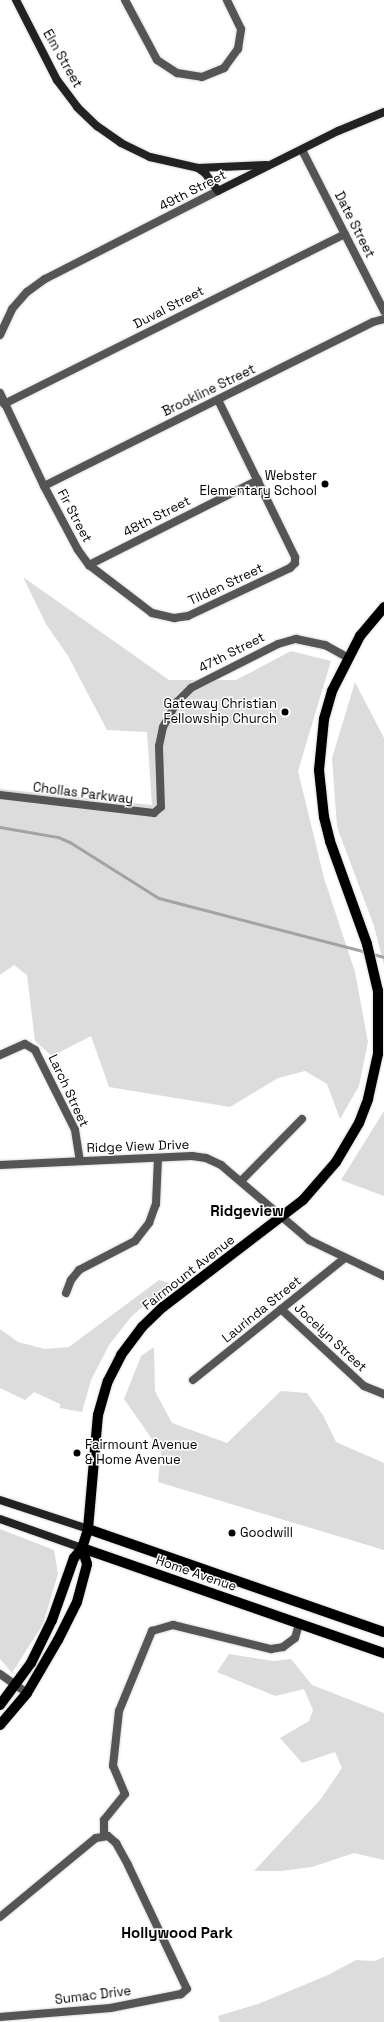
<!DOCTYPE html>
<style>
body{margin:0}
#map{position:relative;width:384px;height:2022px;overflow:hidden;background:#fff;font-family:"Space Grotesk",sans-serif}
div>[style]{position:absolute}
.green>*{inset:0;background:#dcdcdc}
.stream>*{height:2.5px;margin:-1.25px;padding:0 1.25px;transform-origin:1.25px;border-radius:1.25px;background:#a3a3a3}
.roads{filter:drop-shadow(0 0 1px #dbdbdb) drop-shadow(0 0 1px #dbdbdb)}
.street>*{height:8px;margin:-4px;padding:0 4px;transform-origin:4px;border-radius:4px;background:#555}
.secondary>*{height:8px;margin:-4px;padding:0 4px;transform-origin:4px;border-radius:4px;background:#222}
.primary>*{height:10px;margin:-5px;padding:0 5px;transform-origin:5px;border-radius:5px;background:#000}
.dots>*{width:11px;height:11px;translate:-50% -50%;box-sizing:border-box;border:2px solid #fff;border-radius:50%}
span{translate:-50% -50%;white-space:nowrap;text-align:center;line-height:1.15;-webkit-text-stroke:3px #fff;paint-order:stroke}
.street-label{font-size:13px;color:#000}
.poi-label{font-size:13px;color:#000}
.right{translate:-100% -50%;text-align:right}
.left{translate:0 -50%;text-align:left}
.quarter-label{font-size:15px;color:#000;font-weight:700}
</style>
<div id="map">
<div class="green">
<i style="clip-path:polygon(23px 577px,169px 680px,236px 680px,291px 651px,331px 661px,298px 771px,324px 878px,355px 972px,368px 1042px,359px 1086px,340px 1119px,327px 1084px,305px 1071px,278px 1078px,230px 1107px,109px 1087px,91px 1036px,52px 1056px,35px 1041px,27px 975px,14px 965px,0 975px,0 789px,152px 805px,147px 732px,107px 730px,68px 656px,46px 624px)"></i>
<i style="clip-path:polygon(355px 682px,384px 738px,384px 965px,374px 926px,337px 827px,332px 758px)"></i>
<i style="clip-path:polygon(384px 1111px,384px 1196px,341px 1180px)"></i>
<i style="clip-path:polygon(159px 1280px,169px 1283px,131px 1317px,109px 1345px,91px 1380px,82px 1412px,60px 1408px,60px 1404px,34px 1392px,25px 1400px,0 1388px,0 1329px,18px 1342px,45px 1349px,69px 1347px)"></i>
<i style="clip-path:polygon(154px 1347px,155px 1391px,172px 1423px,227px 1443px,281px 1391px,307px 1393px,323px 1415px,336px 1442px,384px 1463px,384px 1550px,158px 1482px,161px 1452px,124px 1399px,141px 1356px)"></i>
<i style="clip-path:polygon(0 1529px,54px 1550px,58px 1574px,43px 1624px,12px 1673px,0 1659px)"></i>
<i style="clip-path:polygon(229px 1654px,273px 1661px,291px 1659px,312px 1685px,384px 1713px,384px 1860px,354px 1853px,312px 1867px,281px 1871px,254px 1871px,320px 1800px,342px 1768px,335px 1752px,302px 1763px,280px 1738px,309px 1721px,313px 1710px,304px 1689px,275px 1696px,217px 1672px)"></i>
<i style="clip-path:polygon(384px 1957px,384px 2022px,220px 2022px,218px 2016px,258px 2004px,328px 1975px,356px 1960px,375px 1961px)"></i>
</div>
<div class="stream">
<i style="left:0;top:827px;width:59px;rotate:9.8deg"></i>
<i style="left:58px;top:837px;width:13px;rotate:23deg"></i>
<i style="left:70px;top:842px;width:105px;rotate:32.2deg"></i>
<i style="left:159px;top:898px;width:214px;rotate:14.6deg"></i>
<i style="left:373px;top:954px;width:11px;rotate:15deg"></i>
</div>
<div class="roads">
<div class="street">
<i style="left:125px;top:0;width:68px;rotate:61.9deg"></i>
<i style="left:157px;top:60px;width:24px;rotate:33deg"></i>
<i style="left:177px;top:73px;width:25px;rotate:9deg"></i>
<i style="left:202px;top:77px;width:24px;rotate:-22deg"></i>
<i style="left:224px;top:68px;width:24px;rotate:-54deg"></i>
<i style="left:238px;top:49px;width:20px;rotate:-81deg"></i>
<i style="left:241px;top:29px;width:32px;rotate:-116deg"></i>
<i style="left:302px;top:150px;width:181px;rotate:63deg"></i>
<i style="left:0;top:335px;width:29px;rotate:-65deg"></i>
<i style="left:12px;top:309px;width:23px;rotate:-49deg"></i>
<i style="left:27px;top:292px;width:22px;rotate:-36deg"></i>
<i style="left:45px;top:279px;width:194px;rotate:-27deg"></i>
<i style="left:0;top:393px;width:103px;rotate:64.7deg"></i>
<i style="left:44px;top:486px;width:72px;rotate:62deg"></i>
<i style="left:78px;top:550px;width:19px;rotate:54deg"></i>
<i style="left:89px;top:565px;width:79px;rotate:37.3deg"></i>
<i style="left:152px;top:613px;width:23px;rotate:13deg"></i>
<i style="left:174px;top:618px;width:14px;rotate:-8deg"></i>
<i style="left:188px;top:616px;width:113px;rotate:-25.2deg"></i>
<i style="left:290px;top:568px;width:7px;rotate:-45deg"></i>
<i style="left:295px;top:563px;width:6px;rotate:-90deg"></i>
<i style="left:295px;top:557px;width:175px;rotate:-116.1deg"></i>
<i style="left:4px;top:404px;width:381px;rotate:-26.5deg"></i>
<i style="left:44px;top:486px;width:368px;rotate:-26.5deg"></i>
<i style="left:373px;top:322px;width:11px;rotate:-15deg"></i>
<i style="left:89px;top:565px;width:189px;rotate:-26.7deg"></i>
<i style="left:0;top:795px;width:155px;rotate:6.7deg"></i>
<i style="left:154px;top:813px;width:9px;rotate:-41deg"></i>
<i style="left:161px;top:807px;width:61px;rotate:-91.9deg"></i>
<i style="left:159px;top:746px;width:19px;rotate:-78deg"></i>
<i style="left:163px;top:727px;width:29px;rotate:-61deg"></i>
<i style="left:177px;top:702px;width:20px;rotate:-45deg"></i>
<i style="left:191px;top:688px;width:97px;rotate:-26.8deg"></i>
<i style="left:278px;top:644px;width:19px;rotate:-16deg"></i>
<i style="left:296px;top:639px;width:30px;rotate:12deg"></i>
<i style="left:325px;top:645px;width:25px;rotate:29deg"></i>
<i style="left:0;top:1055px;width:27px;rotate:-24deg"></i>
<i style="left:25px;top:1044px;width:12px;rotate:31deg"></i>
<i style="left:35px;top:1050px;width:89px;rotate:63.4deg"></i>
<i style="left:75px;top:1130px;width:31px;rotate:81deg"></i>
<i style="left:0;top:1165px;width:192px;rotate:-2.7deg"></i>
<i style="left:192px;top:1156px;width:14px;rotate:8deg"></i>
<i style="left:206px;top:1158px;width:17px;rotate:25deg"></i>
<i style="left:221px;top:1165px;width:116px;rotate:40.4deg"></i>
<i style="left:309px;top:1240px;width:83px;rotate:25.6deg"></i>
<i style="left:241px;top:1181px;width:87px;rotate:-45.5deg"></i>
<i style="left:66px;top:1293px;width:14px;rotate:-69deg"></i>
<i style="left:71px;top:1280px;width:13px;rotate:-51deg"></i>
<i style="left:79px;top:1270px;width:63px;rotate:-27.4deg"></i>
<i style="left:135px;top:1241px;width:23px;rotate:-52deg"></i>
<i style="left:149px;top:1223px;width:20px;rotate:-70deg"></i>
<i style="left:156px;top:1204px;width:46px;rotate:-87.5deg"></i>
<i style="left:281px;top:1309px;width:113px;rotate:42.9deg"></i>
<i style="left:364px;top:1386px;width:22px;rotate:22deg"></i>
<i style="left:193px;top:1380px;width:195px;rotate:-38.8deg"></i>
<i style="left:0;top:1674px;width:33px;rotate:35deg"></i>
<i style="left:104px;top:1835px;width:15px;rotate:-90deg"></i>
<i style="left:104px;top:1820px;width:33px;rotate:-51deg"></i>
<i style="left:125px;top:1794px;width:30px;rotate:-113deg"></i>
<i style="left:113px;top:1766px;width:55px;rotate:-83.8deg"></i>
<i style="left:119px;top:1711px;width:87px;rotate:-67.6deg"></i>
<i style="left:152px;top:1631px;width:22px;rotate:-16deg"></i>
<i style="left:173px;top:1625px;width:101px;rotate:13.8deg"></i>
<i style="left:271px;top:1649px;width:12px;rotate:-9deg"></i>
<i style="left:283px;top:1647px;width:15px;rotate:-37deg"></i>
<i style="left:295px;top:1638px;width:15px;rotate:-74deg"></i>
<i style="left:0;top:1917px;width:124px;rotate:-39.5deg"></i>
<i style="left:96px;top:1838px;width:12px;rotate:-9deg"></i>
<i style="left:108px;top:1836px;width:11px;rotate:41deg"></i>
<i style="left:116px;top:1843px;width:25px;rotate:61deg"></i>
<i style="left:128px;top:1865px;width:137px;rotate:64.6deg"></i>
<i style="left:187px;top:1989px;width:8px;rotate:140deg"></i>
<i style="left:181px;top:1994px;width:72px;rotate:168.8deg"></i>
<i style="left:110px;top:2008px;width:110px;rotate:175.3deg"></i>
</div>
<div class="secondary">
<i style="left:16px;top:0;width:90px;rotate:62.9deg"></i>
<i style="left:57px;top:80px;width:34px;rotate:53deg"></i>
<i style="left:77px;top:107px;width:28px;rotate:44deg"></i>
<i style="left:97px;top:126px;width:29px;rotate:35deg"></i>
<i style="left:121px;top:143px;width:32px;rotate:26deg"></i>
<i style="left:150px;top:157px;width:49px;rotate:12.9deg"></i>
<i style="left:198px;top:168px;width:9px;rotate:36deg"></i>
<i style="left:205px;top:173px;width:22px;rotate:54deg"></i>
<i style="left:218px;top:191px;width:134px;rotate:-26.6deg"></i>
<i style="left:338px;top:131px;width:50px;rotate:-22.4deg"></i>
<i style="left:198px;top:168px;width:68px;rotate:-2.5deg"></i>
<i style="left:0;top:1500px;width:93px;rotate:18.2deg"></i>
<i style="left:0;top:1519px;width:87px;rotate:19.5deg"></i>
</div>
<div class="primary">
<i style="left:88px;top:1529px;width:313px;rotate:19.2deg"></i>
<i style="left:82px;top:1548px;width:320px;rotate:19.2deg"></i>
<i style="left:0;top:1705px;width:52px;rotate:-53.6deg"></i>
<i style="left:31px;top:1663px;width:48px;rotate:-64deg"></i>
<i style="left:52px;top:1620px;width:66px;rotate:-70.5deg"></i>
<i style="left:74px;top:1558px;width:13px;rotate:-51deg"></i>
<i style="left:82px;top:1548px;width:20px;rotate:-72deg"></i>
<i style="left:88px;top:1529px;width:114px;rotate:-85deg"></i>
<i style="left:98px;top:1415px;width:35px;rotate:-74deg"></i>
<i style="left:108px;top:1381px;width:29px;rotate:-63deg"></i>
<i style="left:121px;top:1355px;width:35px;rotate:-53deg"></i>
<i style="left:142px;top:1327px;width:29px;rotate:-44deg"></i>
<i style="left:163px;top:1307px;width:176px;rotate:-37.4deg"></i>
<i style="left:303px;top:1200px;width:50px;rotate:-49deg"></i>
<i style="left:336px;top:1162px;width:45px;rotate:-59.5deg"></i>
<i style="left:359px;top:1123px;width:26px;rotate:-69deg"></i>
<i style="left:368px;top:1099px;width:46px;rotate:-77.5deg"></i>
<i style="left:378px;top:1054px;width:63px;rotate:-90deg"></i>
<i style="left:378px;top:991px;width:48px;rotate:-103.2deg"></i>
<i style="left:367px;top:944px;width:109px;rotate:-109.8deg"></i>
<i style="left:330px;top:841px;width:25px;rotate:-104deg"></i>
<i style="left:324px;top:817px;width:47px;rotate:-96.1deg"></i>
<i style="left:319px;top:770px;width:51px;rotate:-84.4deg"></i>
<i style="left:324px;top:719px;width:29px;rotate:-74deg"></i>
<i style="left:332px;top:691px;width:62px;rotate:-63deg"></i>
<i style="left:360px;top:636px;width:38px;rotate:-50deg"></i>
<i style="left:0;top:1725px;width:42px;rotate:-49.8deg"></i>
<i style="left:27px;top:1693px;width:61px;rotate:-59.7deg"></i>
<i style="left:58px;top:1640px;width:42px;rotate:-63.4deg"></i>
<i style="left:77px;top:1602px;width:39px;rotate:-75deg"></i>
<i style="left:87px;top:1564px;width:17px;rotate:-107deg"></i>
</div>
</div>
<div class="dots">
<i style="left:325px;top:484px;background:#000"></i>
<i style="left:285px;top:712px;background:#000"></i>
<i style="left:77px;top:1453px;background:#000"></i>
<i style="left:232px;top:1533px;background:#000"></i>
</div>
<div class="street-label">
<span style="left:62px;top:59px;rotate:60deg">Elm Street</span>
<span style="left:193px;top:191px;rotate:-27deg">49th Street</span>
<span style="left:354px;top:225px;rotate:63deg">Date Street</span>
<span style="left:169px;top:308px;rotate:-27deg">Duval Street</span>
<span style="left:209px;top:391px;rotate:-26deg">Brookline Street</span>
<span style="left:74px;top:516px;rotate:62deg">Fir Street</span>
<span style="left:157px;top:517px;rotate:-27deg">48th Street</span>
<span style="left:226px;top:585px;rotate:-25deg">Tilden Street</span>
<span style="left:232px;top:653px;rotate:-27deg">47th Street</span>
<span style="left:83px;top:794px;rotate:7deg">Chollas Parkway</span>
<span style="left:68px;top:1091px;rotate:65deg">Larch Street</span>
<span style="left:138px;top:1147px;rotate:-2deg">Ridge View Drive</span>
<span style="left:189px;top:1273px;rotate:-38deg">Fairmount Avenue</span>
<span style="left:262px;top:1310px;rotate:-39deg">Laurinda Street</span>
<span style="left:330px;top:1338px;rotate:43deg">Jocelyn Street</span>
<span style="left:196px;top:1574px;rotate:19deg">Home Avenue</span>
<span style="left:93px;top:1996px;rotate:-7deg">Sumac Drive</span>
</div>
<div class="poi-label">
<span class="right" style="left:317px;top:484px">Webster<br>Elementary School</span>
<span class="right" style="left:277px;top:712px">Gateway Christian<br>Fellowship Church</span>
<span class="left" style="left:85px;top:1453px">Fairmount Avenue<br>&amp; Home Avenue</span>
<span class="left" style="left:240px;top:1533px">Goodwill</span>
</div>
<div class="quarter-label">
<span style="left:247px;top:1211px">Ridgeview</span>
<span style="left:177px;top:1933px">Hollywood Park</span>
</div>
</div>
